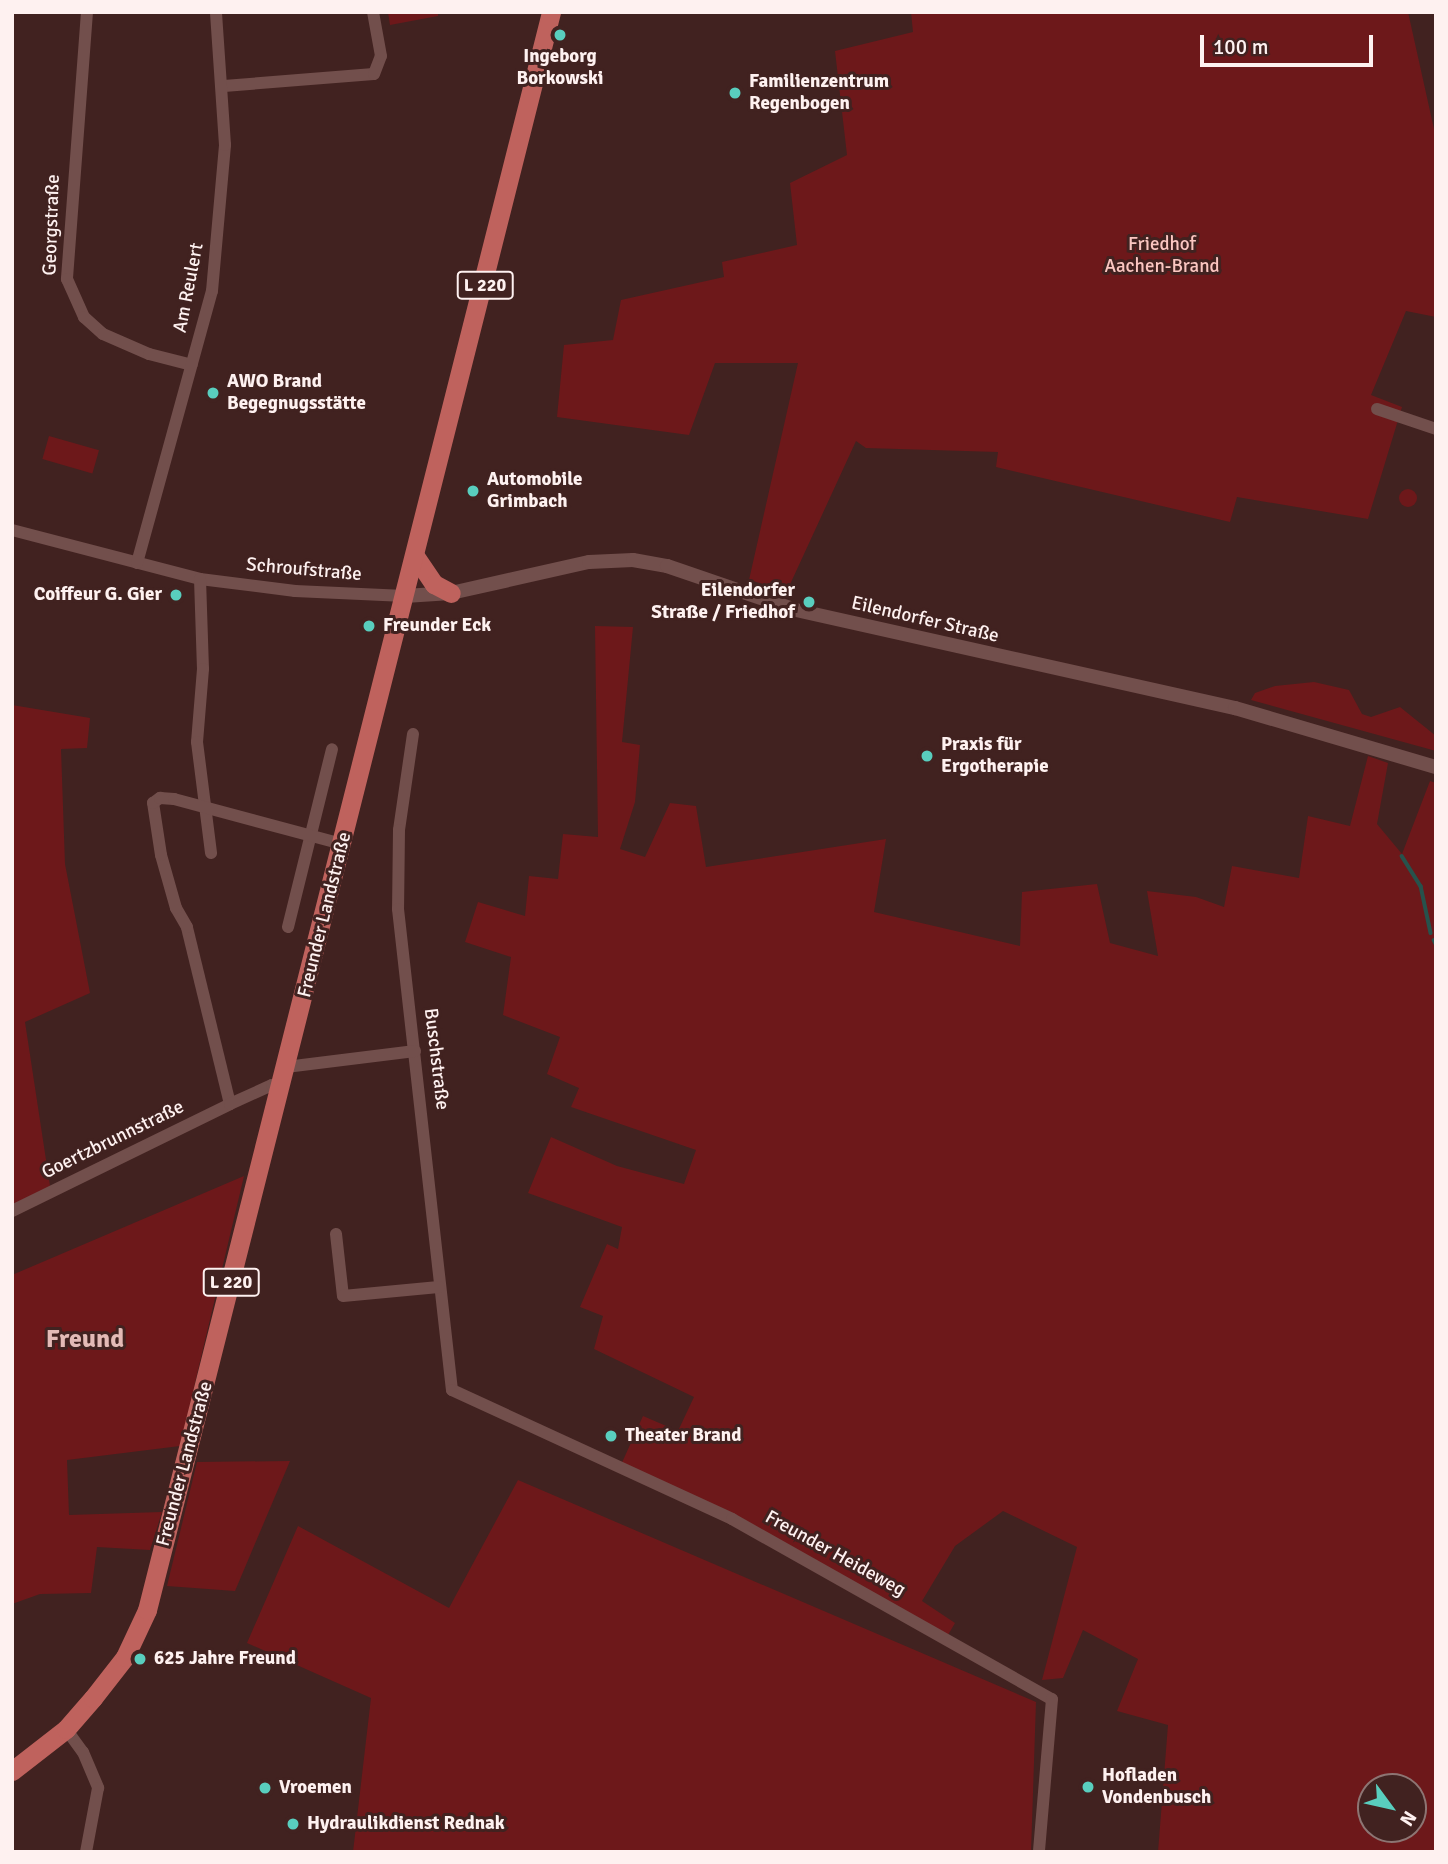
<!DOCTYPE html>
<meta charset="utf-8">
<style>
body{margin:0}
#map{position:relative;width:1448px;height:1864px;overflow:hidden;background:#412220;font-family:Signika,sans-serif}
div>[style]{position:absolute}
.green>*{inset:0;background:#6d181a;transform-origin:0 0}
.round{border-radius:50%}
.stream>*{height:3.5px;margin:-1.75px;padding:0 1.75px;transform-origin:1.75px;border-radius:1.75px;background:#27524c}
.minor>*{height:12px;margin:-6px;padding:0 6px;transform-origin:6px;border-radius:6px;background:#724f4c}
.tertiary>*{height:14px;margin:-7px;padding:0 7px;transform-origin:7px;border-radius:7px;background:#724f4c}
.primary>*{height:19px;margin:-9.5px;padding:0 9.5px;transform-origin:9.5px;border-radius:9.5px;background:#bf625d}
.dots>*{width:19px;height:19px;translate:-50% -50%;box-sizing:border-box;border:4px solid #412220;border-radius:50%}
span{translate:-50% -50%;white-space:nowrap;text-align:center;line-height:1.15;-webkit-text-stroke:6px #412220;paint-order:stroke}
.shield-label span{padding:2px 5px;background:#412220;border:2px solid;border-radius:5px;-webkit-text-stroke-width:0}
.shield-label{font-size:18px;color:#fef1f0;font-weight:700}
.poi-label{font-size:19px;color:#fef1f0;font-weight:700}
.left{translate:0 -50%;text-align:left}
.right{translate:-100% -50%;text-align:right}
.street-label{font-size:19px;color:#fef1f0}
.park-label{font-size:19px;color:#fbc6c1}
.district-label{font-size:26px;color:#e3bab6;font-weight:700}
.frame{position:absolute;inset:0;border:14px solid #fef1f0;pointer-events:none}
.north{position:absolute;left:1357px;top:1773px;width:70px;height:70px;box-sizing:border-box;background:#412220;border:2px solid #8d7573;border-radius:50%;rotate:123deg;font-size:19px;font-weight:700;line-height:28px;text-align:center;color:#fef1f0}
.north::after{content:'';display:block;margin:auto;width:24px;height:32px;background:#59cebe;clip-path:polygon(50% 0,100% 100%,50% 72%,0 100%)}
.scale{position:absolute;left:1200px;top:35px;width:173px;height:32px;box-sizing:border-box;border:4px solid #fef1f0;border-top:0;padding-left:9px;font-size:21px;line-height:24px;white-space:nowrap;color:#fef1f0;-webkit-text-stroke:5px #412220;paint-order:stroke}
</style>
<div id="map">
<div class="green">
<i style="clip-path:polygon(388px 12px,438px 12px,438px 16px,390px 25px)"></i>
<i style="clip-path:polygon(911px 12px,1408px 12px,1436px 138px,1436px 317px,1406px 311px,1371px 395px,1402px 407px,1368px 519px,1237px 497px,1230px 522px,996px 467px,998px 452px,866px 448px,856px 441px,787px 591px,749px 580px,798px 363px,715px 363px,689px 435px,557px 417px,564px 345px,613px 340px,621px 300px,724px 277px,722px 262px,797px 245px,790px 183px,847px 155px,835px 51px,913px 32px)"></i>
<i style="left:49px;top:436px;width:52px;height:24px;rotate:16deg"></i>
<i class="round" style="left:1399px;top:489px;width:18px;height:18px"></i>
<i style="clip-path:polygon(evenodd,595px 626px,633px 627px,622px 742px,640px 745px,635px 802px,620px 849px,645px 857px,670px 803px,696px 806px,706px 867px,886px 839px,874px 912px,1020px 946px,1022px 892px,1097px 884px,1110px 943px,1158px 956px,1147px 891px,1196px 897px,1224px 907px,1232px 866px,1299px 878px,1308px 816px,1350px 826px,1368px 756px,1388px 763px,1377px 824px,1402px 854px,1430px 781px,1436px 783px,1436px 1852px,1158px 1852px,1168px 1725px,1117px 1711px,1138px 1659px,1083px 1630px,1063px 1678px,1042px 1680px,1077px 1547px,1003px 1511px,955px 1546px,922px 1601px,955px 1623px,948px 1635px,620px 1467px,643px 1416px,678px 1431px,694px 1397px,594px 1349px,603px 1316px,580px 1307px,607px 1244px,618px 1249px,622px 1227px,528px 1193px,551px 1137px,617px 1166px,684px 1184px,696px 1150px,571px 1107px,579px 1088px,547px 1074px,560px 1037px,503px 1015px,511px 957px,465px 942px,478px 902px,525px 916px,529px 876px,558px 879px,563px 834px,598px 837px,595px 626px,1371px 1787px,1413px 1787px,1413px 1829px,1371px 1829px,1371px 1787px)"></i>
<i style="clip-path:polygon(1314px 682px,1349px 690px,1362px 714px,1371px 717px,1400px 707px,1436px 736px,1436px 751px,1251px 700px,1255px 693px,1275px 686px)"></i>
<i style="clip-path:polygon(12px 705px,90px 718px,87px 748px,61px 749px,65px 864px,90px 993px,25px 1022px,50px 1186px,12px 1212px)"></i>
<i style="clip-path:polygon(244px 1176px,180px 1446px,67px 1460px,69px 1515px,162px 1512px,150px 1550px,97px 1547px,91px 1593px,40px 1594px,12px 1604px,12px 1275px)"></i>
<i style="clip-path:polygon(290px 1461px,235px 1591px,167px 1586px,197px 1462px)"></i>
<i style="clip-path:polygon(518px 1480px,1036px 1702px,1031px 1852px,353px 1852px,371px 1698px,247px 1643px,298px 1526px,449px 1608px)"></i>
</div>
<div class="stream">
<i style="left:1402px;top:856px;width:36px;rotate:58deg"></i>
<i style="left:1421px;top:886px;width:48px;rotate:78deg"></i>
<i style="left:1434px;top:940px;width:4px;rotate:63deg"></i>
</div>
<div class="minor">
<i style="left:87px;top:12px;width:268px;rotate:94.3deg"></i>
<i style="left:67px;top:279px;width:42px;rotate:65.9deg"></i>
<i style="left:84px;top:317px;width:25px;rotate:42deg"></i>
<i style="left:103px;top:334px;width:50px;rotate:23.5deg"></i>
<i style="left:149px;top:354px;width:44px;rotate:14.3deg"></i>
<i style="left:224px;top:86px;width:150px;rotate:-4.6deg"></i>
<i style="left:374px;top:74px;width:19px;rotate:-69deg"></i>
<i style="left:381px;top:56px;width:45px;rotate:-100.3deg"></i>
<i style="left:1377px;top:409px;width:62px;rotate:18.7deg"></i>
<i style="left:12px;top:530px;width:194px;rotate:14.6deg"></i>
<i style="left:200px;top:579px;width:96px;rotate:7.2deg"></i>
<i style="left:295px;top:591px;width:110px;rotate:2.6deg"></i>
<i style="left:137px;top:563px;width:282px;rotate:-74.6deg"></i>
<i style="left:212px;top:291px;width:147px;rotate:-84.9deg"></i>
<i style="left:225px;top:145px;width:133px;rotate:-93.9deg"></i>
<i style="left:200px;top:579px;width:90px;rotate:88.1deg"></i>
<i style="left:203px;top:669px;width:73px;rotate:94.7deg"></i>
<i style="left:197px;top:742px;width:112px;rotate:82.8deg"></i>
<i style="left:413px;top:734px;width:97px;rotate:98.3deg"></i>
<i style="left:399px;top:830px;width:79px;rotate:90.7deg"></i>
<i style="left:398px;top:909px;width:484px;rotate:83.6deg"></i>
<i style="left:452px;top:1390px;width:308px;rotate:24.7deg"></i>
<i style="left:732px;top:1519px;width:367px;rotate:29.4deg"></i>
<i style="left:1052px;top:1699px;width:154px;rotate:94.9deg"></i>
<i style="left:288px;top:927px;width:183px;rotate:-76.1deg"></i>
<i style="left:286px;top:1067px;width:130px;rotate:-7.1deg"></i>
<i style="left:230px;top:1104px;width:182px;rotate:-103.7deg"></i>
<i style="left:187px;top:927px;width:22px;rotate:-120deg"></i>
<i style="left:176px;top:908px;width:55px;rotate:-105.8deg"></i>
<i style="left:161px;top:855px;width:53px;rotate:-98.7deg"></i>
<i style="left:153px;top:803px;width:9px;rotate:-36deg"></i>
<i style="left:160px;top:798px;width:14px;rotate:4deg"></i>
<i style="left:174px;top:799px;width:174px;rotate:15deg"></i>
<i style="left:12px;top:1211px;width:243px;rotate:-26.1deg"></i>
<i style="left:230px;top:1104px;width:46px;rotate:-24.3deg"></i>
<i style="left:272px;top:1085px;width:8px;rotate:14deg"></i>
<i style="left:336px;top:1234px;width:62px;rotate:83.6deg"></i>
<i style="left:343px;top:1296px;width:96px;rotate:-5.4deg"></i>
<i style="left:66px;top:1729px;width:29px;rotate:54deg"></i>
<i style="left:83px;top:1752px;width:39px;rotate:67deg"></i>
<i style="left:98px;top:1788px;width:65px;rotate:100.6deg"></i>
</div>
<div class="tertiary">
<i style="left:405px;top:596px;width:46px;rotate:-3.7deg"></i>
<i style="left:451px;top:593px;width:141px;rotate:-12.7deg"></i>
<i style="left:589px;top:562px;width:44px;rotate:-2.6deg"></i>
<i style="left:633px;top:560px;width:35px;rotate:10deg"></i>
<i style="left:667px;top:566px;width:136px;rotate:18.8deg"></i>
<i style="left:796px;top:610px;width:450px;rotate:12.6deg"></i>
<i style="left:1235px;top:708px;width:209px;rotate:16.4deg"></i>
</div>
<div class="primary">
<i style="left:415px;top:556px;width:34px;rotate:56deg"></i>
<i style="left:434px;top:584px;width:19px;rotate:28deg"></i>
<i style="left:12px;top:1771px;width:68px;rotate:-37.9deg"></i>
<i style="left:66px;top:1729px;width:41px;rotate:-48.9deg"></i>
<i style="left:93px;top:1698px;width:52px;rotate:-52deg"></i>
<i style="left:125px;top:1657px;width:52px;rotate:-64.9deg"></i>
<i style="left:147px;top:1610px;width:1648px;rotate:-75.81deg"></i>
</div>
<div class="dots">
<i style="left:560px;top:35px;background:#59cebe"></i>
<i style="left:735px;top:93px;background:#59cebe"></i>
<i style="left:213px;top:393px;background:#59cebe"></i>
<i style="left:473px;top:491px;background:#59cebe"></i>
<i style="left:176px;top:595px;background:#59cebe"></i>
<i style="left:809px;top:602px;background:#59cebe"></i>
<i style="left:369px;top:626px;background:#59cebe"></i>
<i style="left:927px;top:756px;background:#59cebe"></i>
<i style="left:611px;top:1436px;background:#59cebe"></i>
<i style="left:140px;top:1659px;background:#59cebe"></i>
<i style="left:1088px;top:1787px;background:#59cebe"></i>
<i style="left:265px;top:1788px;background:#59cebe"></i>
<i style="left:293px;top:1824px;background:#59cebe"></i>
</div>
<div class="shield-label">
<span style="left:485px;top:285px">L 220</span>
<span style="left:231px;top:1282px">L 220</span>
</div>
<div class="poi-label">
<span style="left:560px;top:68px">Ingeborg<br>Borkowski</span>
<span class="left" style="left:749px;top:93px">Familienzentrum<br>Regenbogen</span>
<span class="left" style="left:227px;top:393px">AWO Brand<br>Begegnugsstätte</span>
<span class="left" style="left:487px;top:491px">Automobile<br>Grimbach</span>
<span class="right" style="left:795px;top:602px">Eilendorfer<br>Straße / Friedhof</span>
<span class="right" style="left:162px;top:595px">Coiffeur G. Gier</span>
<span class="left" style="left:383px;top:626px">Freunder Eck</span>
<span class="left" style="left:941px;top:756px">Praxis für<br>Ergotherapie</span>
<span class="left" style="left:625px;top:1436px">Theater Brand</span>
<span class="left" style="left:154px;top:1659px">625 Jahre Freund</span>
<span class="left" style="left:1102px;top:1787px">Hofladen<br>Vondenbusch</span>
<span class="left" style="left:279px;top:1788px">Vroemen</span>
<span class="left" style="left:307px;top:1824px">Hydraulikdienst Rednak</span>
</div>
<div class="street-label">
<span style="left:52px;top:225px;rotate:-88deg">Georgstraße</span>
<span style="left:189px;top:288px;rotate:-79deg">Am Reulert</span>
<span style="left:304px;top:570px;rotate:5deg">Schroufstraße</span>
<span style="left:925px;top:620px;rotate:13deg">Eilendorfer Straße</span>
<span style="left:325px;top:915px;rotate:-76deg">Freunder Landstraße</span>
<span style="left:436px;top:1059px;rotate:83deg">Buschstraße</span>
<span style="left:113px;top:1140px;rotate:-26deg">Goertzbrunnstraße</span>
<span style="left:185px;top:1464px;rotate:-75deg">Freunder Landstraße</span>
<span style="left:835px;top:1554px;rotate:29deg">Freunder Heideweg</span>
</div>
<div class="park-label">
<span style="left:1162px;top:256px">Friedhof<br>Aachen-Brand</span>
</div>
<div class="district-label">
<span style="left:85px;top:1340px">Freund</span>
</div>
<div class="frame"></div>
<div class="north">N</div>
<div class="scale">100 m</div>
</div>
